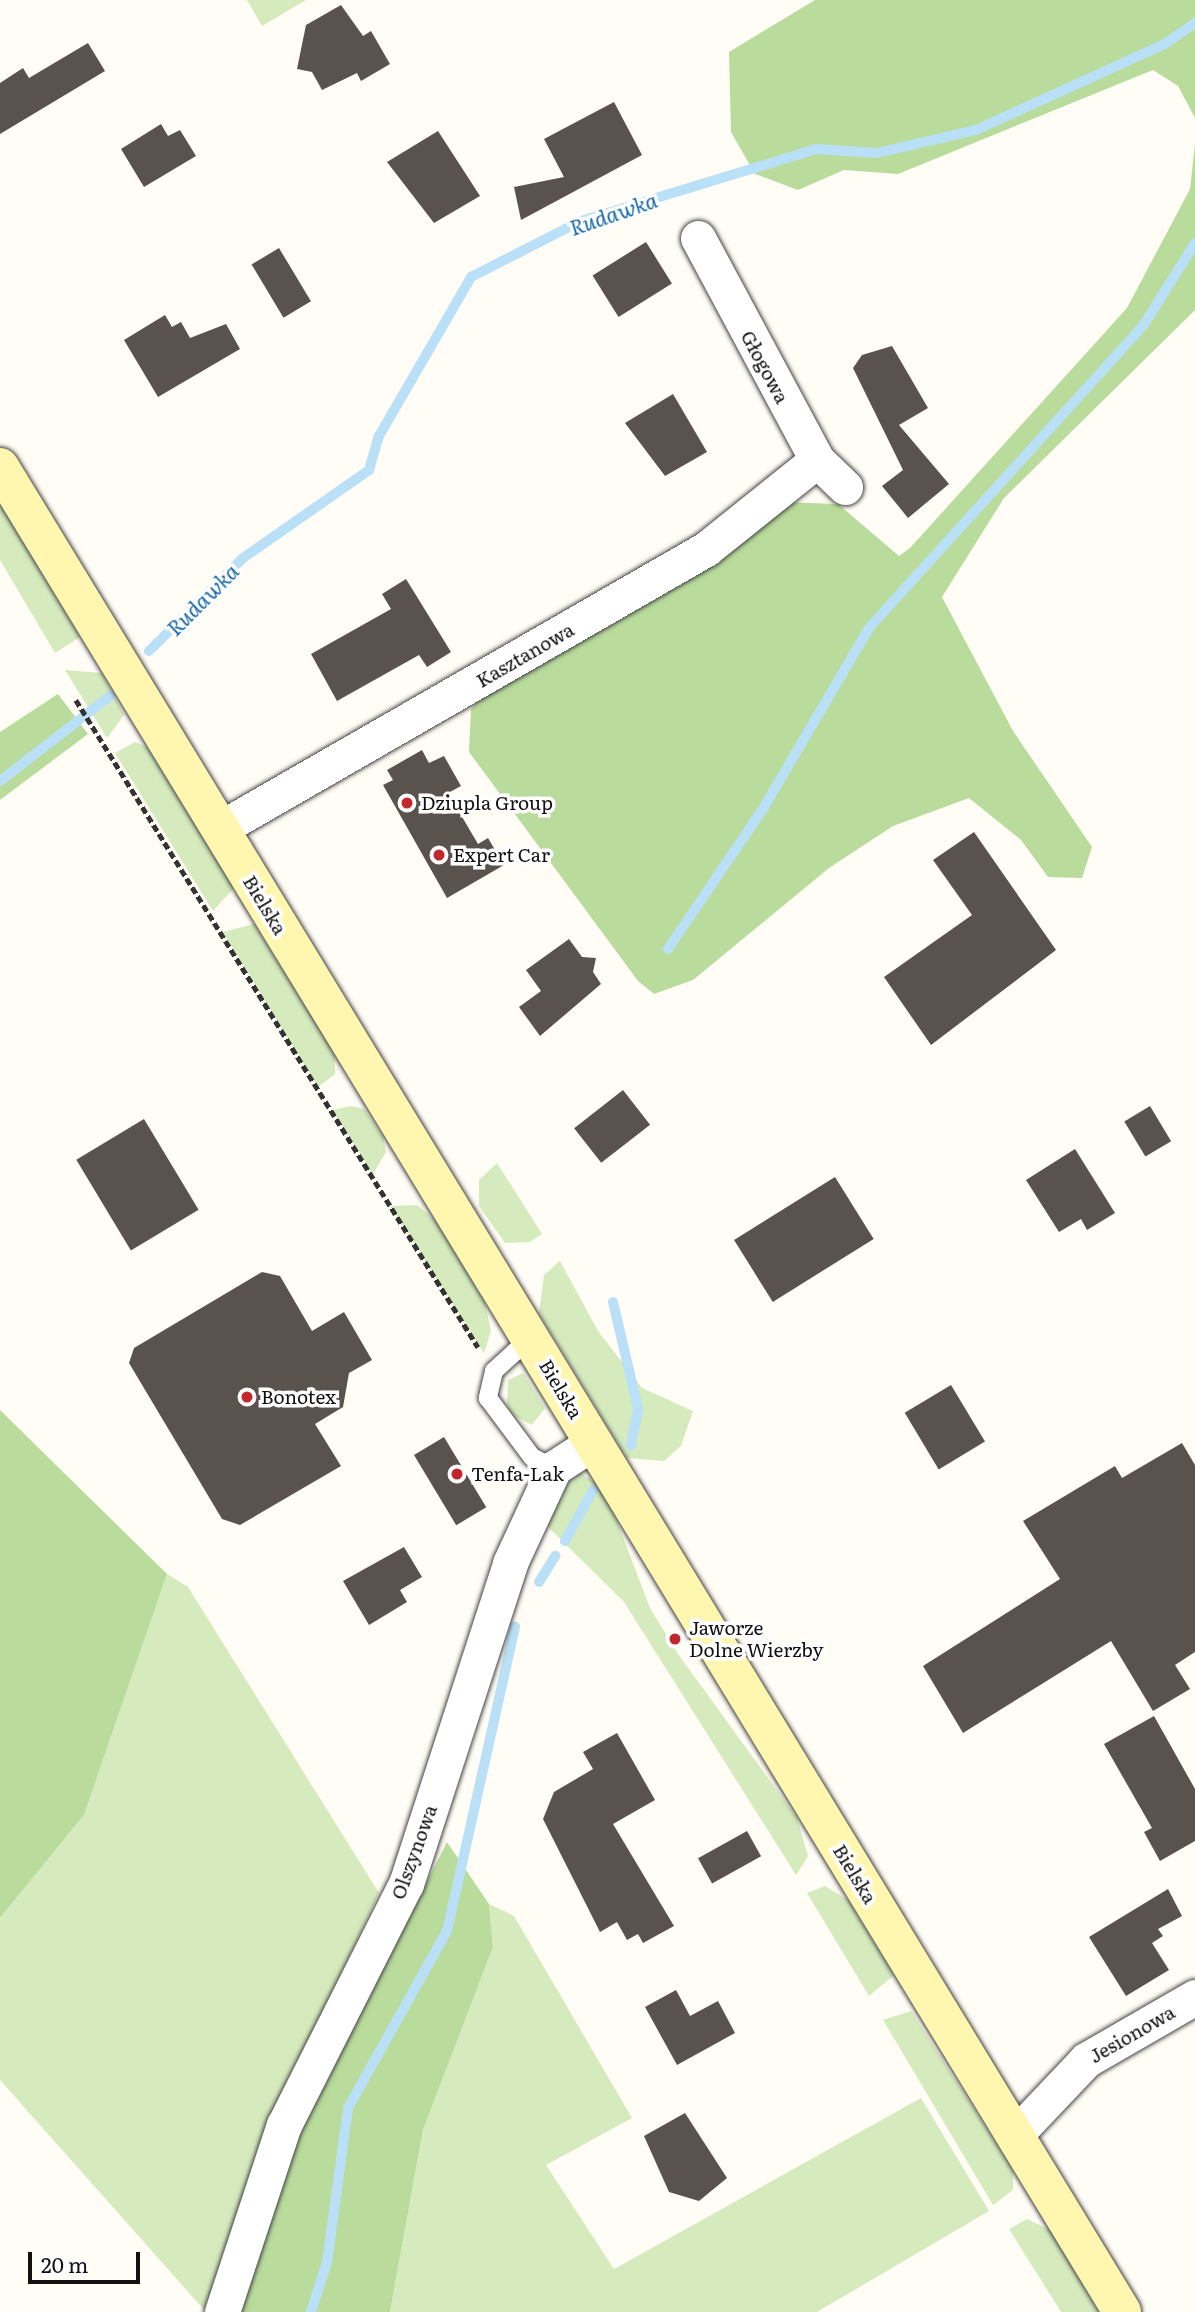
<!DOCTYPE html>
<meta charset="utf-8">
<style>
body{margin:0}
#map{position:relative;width:1195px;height:2312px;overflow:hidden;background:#fffdf5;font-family:Literata,serif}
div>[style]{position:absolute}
.green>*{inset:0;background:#d5ebbd}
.forest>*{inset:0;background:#b9dc9c}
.stream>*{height:10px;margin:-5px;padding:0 5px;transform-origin:5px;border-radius:5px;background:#b9e0f7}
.building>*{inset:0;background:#5a524d;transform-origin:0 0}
.path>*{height:4.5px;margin-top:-2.25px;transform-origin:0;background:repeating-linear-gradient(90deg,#333 0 7px,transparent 0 10.5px)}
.roads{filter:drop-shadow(0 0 2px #444) drop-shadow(0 0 2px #444)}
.service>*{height:18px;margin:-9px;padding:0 9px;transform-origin:9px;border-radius:9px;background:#fff}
.minor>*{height:35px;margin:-17.5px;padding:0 17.5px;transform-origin:17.5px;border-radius:17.5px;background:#fff}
.secondary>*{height:38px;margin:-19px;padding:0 19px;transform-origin:19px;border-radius:19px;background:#fff6b0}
.dots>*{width:19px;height:19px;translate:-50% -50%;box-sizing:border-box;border:4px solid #fff;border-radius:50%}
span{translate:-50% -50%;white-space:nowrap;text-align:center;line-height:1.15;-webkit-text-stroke:7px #fff;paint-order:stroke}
.street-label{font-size:19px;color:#111}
.poi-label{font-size:19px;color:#111}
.left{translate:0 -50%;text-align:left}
.water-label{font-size:21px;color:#1768a6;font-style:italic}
.scale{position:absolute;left:28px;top:2252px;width:112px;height:32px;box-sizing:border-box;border:4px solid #111;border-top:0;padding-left:9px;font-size:21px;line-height:24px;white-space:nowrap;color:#111;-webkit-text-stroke:5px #fff;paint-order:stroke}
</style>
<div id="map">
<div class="green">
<i style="clip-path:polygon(247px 0,306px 0,262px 26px)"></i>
<i style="clip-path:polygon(0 503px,80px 637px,55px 653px,0 560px)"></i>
<i style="clip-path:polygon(65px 670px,102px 673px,124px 715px,107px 738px)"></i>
<i style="clip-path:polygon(135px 742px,147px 747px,234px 888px,213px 911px,115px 753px)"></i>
<i style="clip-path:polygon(254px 924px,335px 1053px,335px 1074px,318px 1087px,223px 932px)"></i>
<i style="clip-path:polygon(351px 1106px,364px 1109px,383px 1137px,386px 1152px,373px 1174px,332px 1110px)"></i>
<i style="clip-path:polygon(497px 1163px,542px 1234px,530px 1242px,505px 1243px,479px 1206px,479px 1180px)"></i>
<i style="clip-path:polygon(417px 1205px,435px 1220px,485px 1303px,491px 1331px,484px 1353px,390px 1206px)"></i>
<i style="clip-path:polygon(560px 1261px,598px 1331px,642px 1388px,693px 1411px,681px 1446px,664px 1461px,627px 1458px,539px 1313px,544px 1275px)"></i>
<i style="clip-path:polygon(523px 1373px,545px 1408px,532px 1425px,512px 1415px,507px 1403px,508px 1380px)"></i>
<i style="clip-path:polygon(579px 1472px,596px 1483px,615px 1516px,650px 1608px,678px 1654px,797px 1818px,808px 1856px,796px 1875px,624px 1602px,544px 1523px,560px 1478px)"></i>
<i style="clip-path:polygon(167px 1574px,188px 1587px,379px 1893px,271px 2124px,206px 2312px,0 2080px,0 1918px,84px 1815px)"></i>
<i style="clip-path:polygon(825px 1886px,848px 1900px,894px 1975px,869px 1996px,807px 1893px)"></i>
<i style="clip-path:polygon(489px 1904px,514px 1916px,632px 2118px,546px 2165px,614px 2269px,921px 2098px,989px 2211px,817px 2312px,390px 2312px,423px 2130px,493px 1947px)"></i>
<i style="clip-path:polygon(911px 2011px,1013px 2170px,1013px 2190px,993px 2205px,883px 2020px)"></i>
<i style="clip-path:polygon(1027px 2219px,1050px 2230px,1099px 2312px,1061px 2312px,1009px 2229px)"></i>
</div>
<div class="forest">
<i style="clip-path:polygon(815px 0,1195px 0,1195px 118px,1178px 86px,1153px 70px,898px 174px,844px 170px,798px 190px,755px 174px,731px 132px,729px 52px)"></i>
<i style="clip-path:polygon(1195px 144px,1195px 310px,1004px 498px,942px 597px,1013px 731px,1092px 847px,1082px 878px,1048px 877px,1021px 840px,969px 798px,893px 826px,829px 868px,693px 980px,654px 994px,638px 981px,469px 752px,471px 709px,489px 689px,782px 502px,838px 504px,899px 556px,910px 548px,1127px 308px,1190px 189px)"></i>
<i style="clip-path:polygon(58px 694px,88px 734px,0 800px,0 732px)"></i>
<i style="clip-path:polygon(0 1410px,167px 1574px,84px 1815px,0 1918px)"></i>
<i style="clip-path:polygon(447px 1842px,489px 1904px,493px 1947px,423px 2130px,390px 2312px,237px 2312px,299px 2136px)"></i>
</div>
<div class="stream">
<i style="left:149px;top:651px;width:132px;rotate:-44.7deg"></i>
<i style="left:243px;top:558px;width:154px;rotate:-34.9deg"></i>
<i style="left:369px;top:470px;width:35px;rotate:-74deg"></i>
<i style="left:379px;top:436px;width:184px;rotate:-59.9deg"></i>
<i style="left:471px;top:277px;width:123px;rotate:-27deg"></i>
<i style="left:581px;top:221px;width:246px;rotate:-17deg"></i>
<i style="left:816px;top:149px;width:61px;rotate:3.8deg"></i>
<i style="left:877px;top:153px;width:102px;rotate:-13.1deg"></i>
<i style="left:976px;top:130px;width:208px;rotate:-24.5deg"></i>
<i style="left:1165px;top:44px;width:37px;rotate:-35deg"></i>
<i style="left:0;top:781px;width:139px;rotate:-37.7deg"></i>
<i style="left:668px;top:949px;width:171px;rotate:-55.9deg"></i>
<i style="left:764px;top:807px;width:208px;rotate:-59.6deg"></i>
<i style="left:869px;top:628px;width:408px;rotate:-47.8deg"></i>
<i style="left:1143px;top:326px;width:98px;rotate:-57.9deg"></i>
<i style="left:613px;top:1302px;width:110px;rotate:76.8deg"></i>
<i style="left:638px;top:1409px;width:37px;rotate:101deg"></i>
<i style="left:565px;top:1541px;width:58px;rotate:-61.2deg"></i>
<i style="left:539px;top:1582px;width:31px;rotate:-58deg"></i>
<i style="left:311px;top:2312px;width:52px;rotate:-72.3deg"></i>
<i style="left:327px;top:2262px;width:155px;rotate:-82.2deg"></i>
<i style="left:348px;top:2108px;width:203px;rotate:-60.8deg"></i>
<i style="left:447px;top:1931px;width:312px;rotate:-77.4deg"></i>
</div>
<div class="building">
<i style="clip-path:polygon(341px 5px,363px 36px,371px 31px,390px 64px,361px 81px,357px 73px,322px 90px,312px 72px,297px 69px,306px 25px)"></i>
<i style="clip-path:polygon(88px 43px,105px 71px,0 134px,0 83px,23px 68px,29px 78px)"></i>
<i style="clip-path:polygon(614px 102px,642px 155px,521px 220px,514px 187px,564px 177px,544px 139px)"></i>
<i style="clip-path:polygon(161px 124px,168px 136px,180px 130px,196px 156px,144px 187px,121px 149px)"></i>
<i style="clip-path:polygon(438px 131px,480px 196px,434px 223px,387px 162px)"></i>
<i style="left:646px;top:242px;width:49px;height:63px;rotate:58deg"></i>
<i style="left:279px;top:248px;width:62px;height:32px;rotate:59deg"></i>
<i style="clip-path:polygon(165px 315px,172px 327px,181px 322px,190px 338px,226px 324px,240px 349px,158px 397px,124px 340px)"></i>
<i style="clip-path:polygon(892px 346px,928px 408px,899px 425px,949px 484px,908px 518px,882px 486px,903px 470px,853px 368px,862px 355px)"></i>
<i style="clip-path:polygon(673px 394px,707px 452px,665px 476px,625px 423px)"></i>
<i style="clip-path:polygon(406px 579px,451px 652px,427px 667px,419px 655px,337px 701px,311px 654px,391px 609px,382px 594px)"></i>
<i style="clip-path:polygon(422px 750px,429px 763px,444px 756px,461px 786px,448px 793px,478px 844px,488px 838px,504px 865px,447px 898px,383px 785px,393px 780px,387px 770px)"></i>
<i style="clip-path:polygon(974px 832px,1056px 950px,931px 1045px,884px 977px,972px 915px,933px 860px)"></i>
<i style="clip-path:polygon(569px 939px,582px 957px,596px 958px,593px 972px,601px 984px,540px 1036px,519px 1007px,541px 991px,526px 970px)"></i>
<i style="left:623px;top:1090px;width:44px;height:62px;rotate:52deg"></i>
<i style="left:1150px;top:1106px;width:41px;height:30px;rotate:59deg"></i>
<i style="left:144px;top:1119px;width:106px;height:79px;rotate:59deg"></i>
<i style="clip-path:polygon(1075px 1149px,1115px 1213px,1087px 1230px,1081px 1219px,1059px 1232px,1026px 1180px)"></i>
<i style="left:835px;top:1177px;width:73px;height:119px;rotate:58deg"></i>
<i style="clip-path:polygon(262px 1272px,280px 1276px,312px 1331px,344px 1312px,372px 1360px,349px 1373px,343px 1407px,315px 1424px,341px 1466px,240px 1525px,222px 1519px,129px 1363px,134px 1348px)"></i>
<i style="left:951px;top:1385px;width:66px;height:54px;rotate:59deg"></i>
<i style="left:444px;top:1437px;width:82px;height:35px;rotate:59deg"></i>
<i style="clip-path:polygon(1182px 1443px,1195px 1465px,1195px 1652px,1175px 1665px,1190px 1689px,1153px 1711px,1111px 1641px,963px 1733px,923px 1666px,1060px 1579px,1023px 1521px,1115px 1466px,1122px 1478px)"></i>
<i style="clip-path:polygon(404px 1547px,422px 1577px,400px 1590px,407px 1602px,369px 1625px,343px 1581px)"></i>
<i style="clip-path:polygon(1154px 1716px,1195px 1789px,1195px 1841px,1160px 1861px,1144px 1832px,1152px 1828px,1104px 1744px)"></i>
<i style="clip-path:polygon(617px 1733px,655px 1800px,613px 1824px,674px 1926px,643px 1943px,638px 1934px,627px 1940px,617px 1922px,600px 1932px,543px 1819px,554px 1792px,593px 1769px,583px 1752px)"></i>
<i style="left:747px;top:1831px;width:29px;height:56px;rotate:61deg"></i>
<i style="clip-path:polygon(1168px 1889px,1182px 1916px,1158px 1929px,1163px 1936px,1152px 1943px,1169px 1970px,1126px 1996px,1089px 1937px)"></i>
<i style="clip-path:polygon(676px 1990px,690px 2016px,718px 2001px,735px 2033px,677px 2065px,645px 2007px)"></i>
<i style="clip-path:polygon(685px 2113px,727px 2178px,699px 2201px,669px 2192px,644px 2136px)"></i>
</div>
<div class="path">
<i style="left:76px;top:700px;width:762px;rotate:58.15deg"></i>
</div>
<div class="roads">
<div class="service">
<i style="left:530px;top:1338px;width:49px;rotate:137.5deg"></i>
<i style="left:494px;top:1371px;width:28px;rotate:103deg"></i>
<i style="left:488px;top:1398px;width:74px;rotate:53.3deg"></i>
<i style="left:532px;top:1457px;width:25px;rotate:27deg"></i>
</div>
<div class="minor">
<i style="left:698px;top:238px;width:252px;rotate:61.8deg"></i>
<i style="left:817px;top:460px;width:39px;rotate:44deg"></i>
<i style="left:219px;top:829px;width:562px;rotate:-29.9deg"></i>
<i style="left:706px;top:549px;width:142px;rotate:-38.7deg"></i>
<i style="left:1014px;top:2136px;width:105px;rotate:-46.5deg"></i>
<i style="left:1086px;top:2060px;width:126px;rotate:-30deg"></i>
<i style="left:222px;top:2312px;width:197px;rotate:-71.7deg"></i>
<i style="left:284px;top:2125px;width:270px;rotate:-63.2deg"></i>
<i style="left:406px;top:1884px;width:337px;rotate:-72deg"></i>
<i style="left:510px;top:1563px;width:105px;rotate:-65.1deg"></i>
<i style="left:554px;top:1468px;width:48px;rotate:-33deg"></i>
</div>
<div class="secondary">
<i style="left:0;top:467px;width:2159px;rotate:58.69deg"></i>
</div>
</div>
<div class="dots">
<i style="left:407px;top:803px;background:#c4262e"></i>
<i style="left:439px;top:855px;background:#c4262e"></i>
<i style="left:247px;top:1397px;background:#c4262e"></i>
<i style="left:457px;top:1474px;background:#c4262e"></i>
<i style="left:675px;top:1639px;background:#c4262e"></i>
</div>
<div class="street-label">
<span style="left:765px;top:367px;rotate:62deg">Głogowa</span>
<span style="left:525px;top:655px;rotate:-30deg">Kasztanowa</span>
<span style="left:265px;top:905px;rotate:59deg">Bielska</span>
<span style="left:561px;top:1389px;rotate:59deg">Bielska</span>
<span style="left:414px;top:1852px;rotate:-70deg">Olszynowa</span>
<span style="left:855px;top:1874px;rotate:59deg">Bielska</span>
<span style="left:1132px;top:2034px;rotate:-30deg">Jesionowa</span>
</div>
<div class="poi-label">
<span class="left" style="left:421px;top:803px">Dziupla Group</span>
<span class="left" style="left:453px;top:855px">Expert Car</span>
<span class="left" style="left:261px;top:1397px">Bonotex</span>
<span class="left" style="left:471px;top:1474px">Tenfa-Lak</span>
<span class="left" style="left:689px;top:1639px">Jaworze<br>Dolne Wierzby</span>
</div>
<div class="water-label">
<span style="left:613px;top:213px;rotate:-19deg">Rudawka</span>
<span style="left:202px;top:599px;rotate:-45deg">Rudawka</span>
</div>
<div class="scale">20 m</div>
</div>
